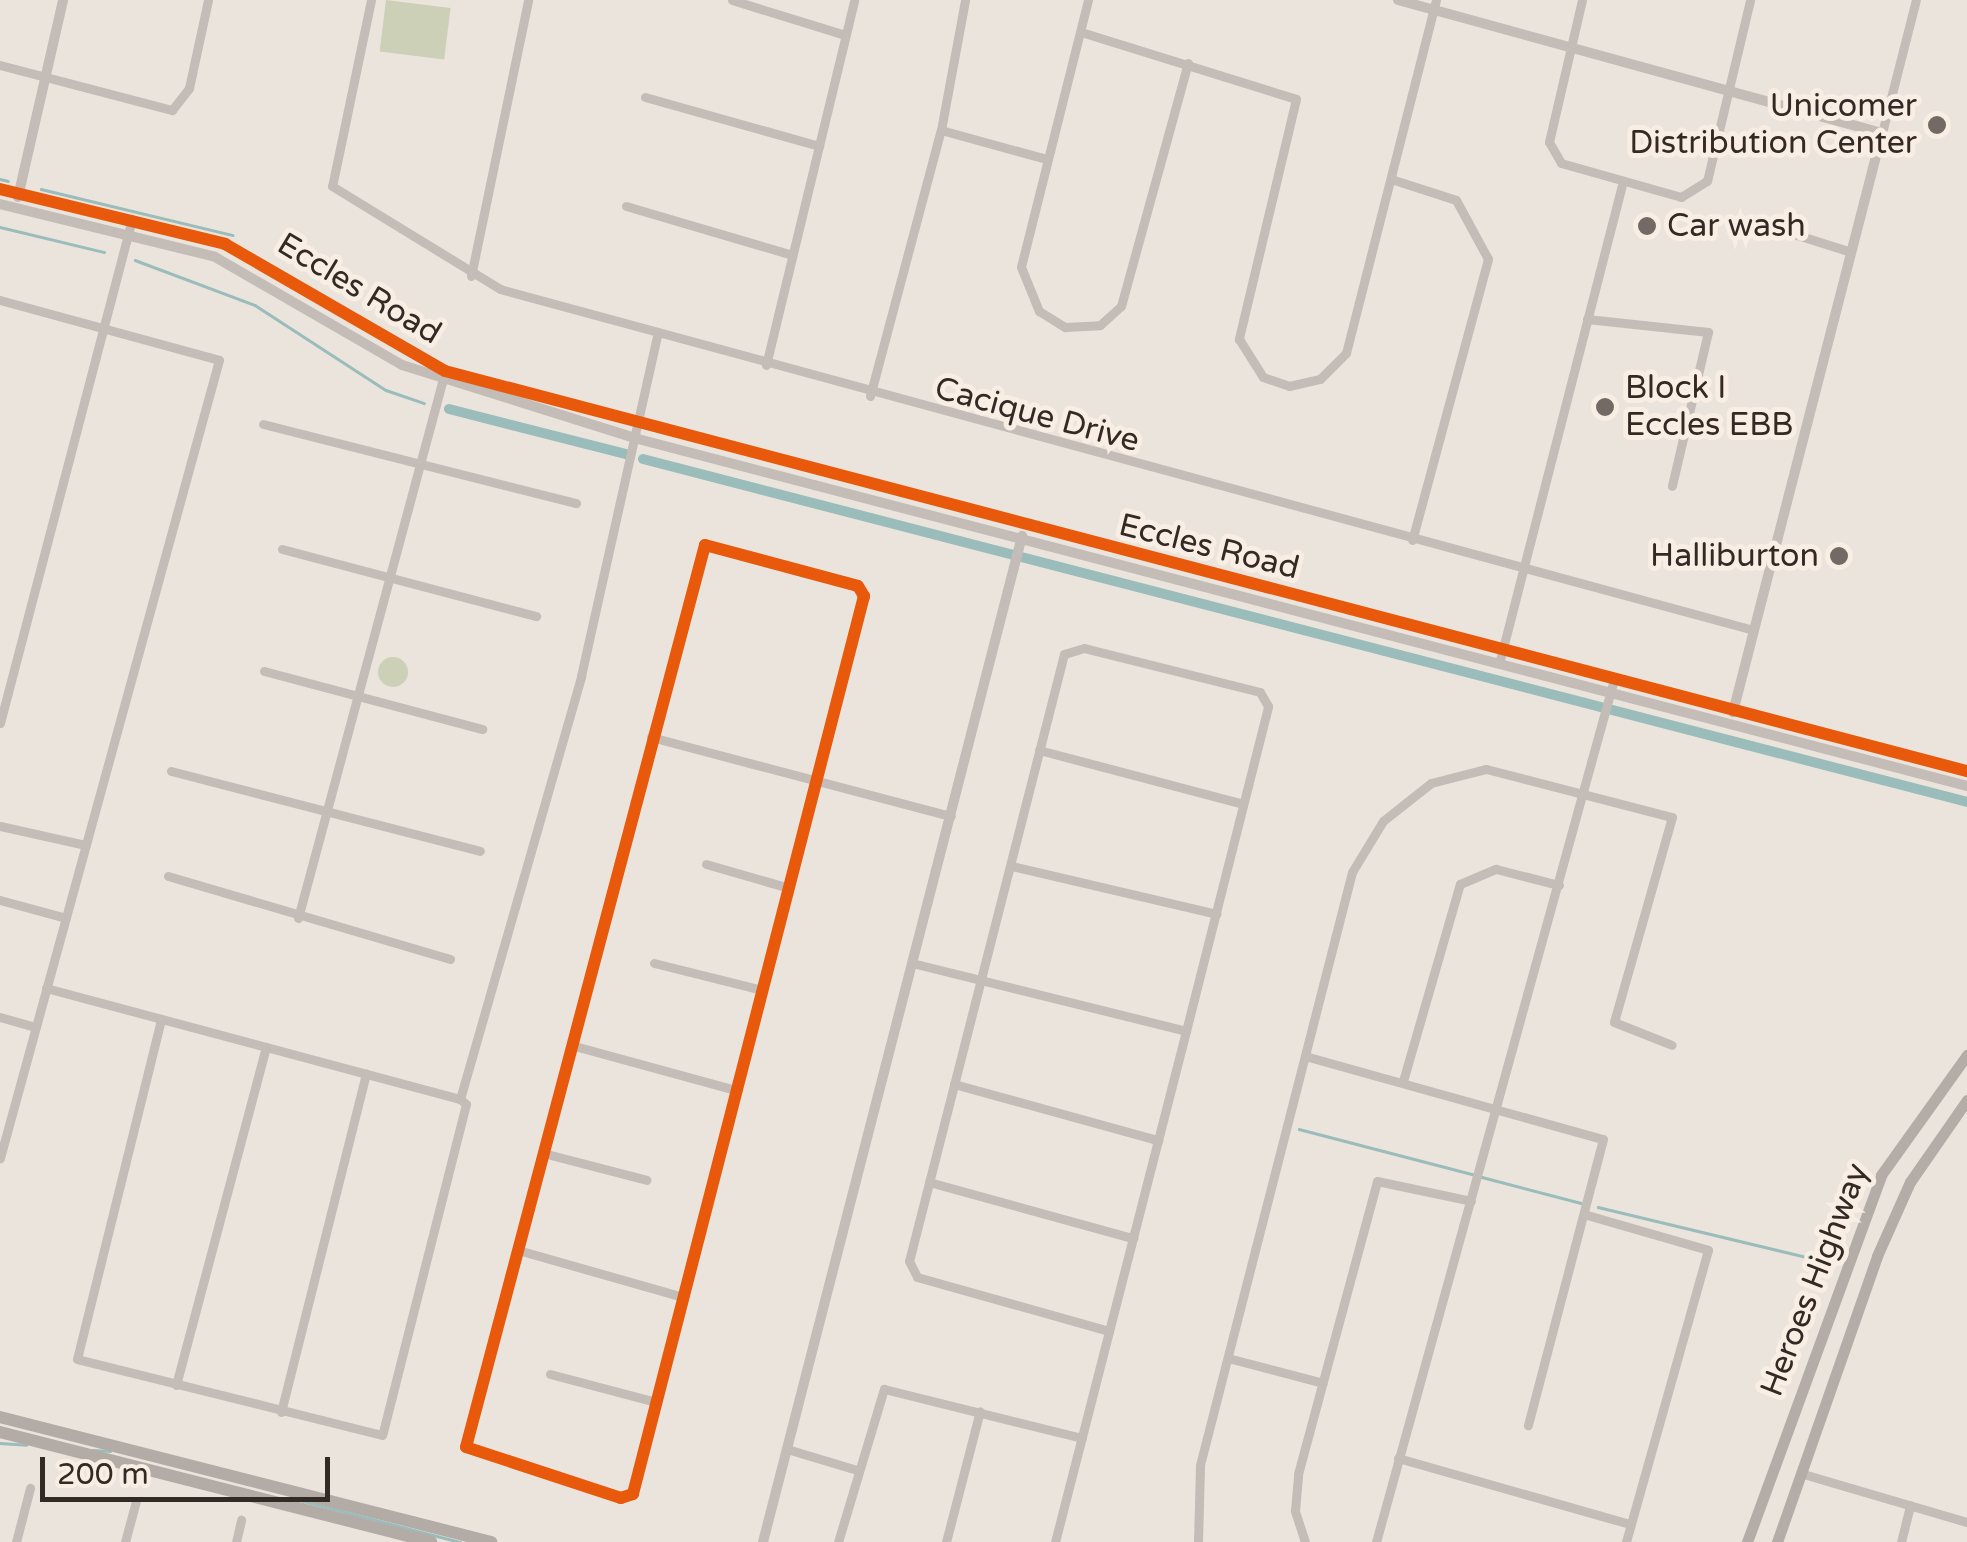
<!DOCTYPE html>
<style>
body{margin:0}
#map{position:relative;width:1967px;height:1542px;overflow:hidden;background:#eae4dd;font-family:"Varela Round",sans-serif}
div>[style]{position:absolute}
.green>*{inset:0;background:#cbd0b7;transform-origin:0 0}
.round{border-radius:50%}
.stream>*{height:2.5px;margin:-1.25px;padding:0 1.25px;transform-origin:1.25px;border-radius:1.25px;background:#9abcbb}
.canal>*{height:10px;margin:-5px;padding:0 5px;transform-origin:5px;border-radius:5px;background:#9abcbb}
.minor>*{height:9px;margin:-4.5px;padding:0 4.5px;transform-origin:4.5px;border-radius:4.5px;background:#c3bcb7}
.tertiary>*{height:10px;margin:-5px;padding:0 5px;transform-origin:5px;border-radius:5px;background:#c3bcb7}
.secondary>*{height:11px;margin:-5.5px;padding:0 5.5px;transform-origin:5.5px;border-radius:5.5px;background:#b4aca7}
.primary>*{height:12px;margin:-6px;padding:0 6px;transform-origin:6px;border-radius:6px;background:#b2aba6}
.cycleway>*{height:12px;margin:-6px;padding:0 6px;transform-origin:6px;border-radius:6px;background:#e8590c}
.dots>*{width:28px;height:28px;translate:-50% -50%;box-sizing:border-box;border:5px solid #f8eee3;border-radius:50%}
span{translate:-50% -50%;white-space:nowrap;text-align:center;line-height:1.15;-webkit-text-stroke:10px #f8eee3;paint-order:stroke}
.poi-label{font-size:32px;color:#332925}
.right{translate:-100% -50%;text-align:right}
.left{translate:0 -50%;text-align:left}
.street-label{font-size:32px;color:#332925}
.scale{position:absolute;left:40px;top:1457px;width:290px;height:45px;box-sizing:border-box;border:5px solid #332925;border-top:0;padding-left:12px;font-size:30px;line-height:35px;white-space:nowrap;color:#332925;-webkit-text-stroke:8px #f8eee3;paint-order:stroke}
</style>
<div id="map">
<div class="green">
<i style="left:386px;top:0;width:65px;height:52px;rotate:7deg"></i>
<i class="round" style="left:378px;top:657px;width:30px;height:30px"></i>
</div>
<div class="stream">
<i style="left:0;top:179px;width:8px;rotate:14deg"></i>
<i style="left:41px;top:189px;width:197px;rotate:13.5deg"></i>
<i style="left:0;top:227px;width:107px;rotate:13.5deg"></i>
<i style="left:135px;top:260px;width:128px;rotate:20.6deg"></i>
<i style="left:255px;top:305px;width:156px;rotate:33deg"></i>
<i style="left:386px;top:390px;width:40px;rotate:18.9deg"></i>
<i style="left:1299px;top:1129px;width:182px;rotate:14.6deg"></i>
<i style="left:1482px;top:1177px;width:102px;rotate:14.7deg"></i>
<i style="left:1598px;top:1207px;width:240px;rotate:13.5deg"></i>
<i style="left:0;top:1443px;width:26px;rotate:4deg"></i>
<i style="left:93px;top:1450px;width:17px;rotate:3deg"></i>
<i style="left:292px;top:1498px;width:174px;rotate:14.7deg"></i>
</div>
<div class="canal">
<i style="left:449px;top:409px;width:187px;rotate:14.3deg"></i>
<i style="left:643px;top:459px;width:1368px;rotate:14.52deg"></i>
</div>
<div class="minor">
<i style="left:371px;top:0;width:190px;rotate:101.8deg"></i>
<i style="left:332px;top:186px;width:197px;rotate:31.5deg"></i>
<i style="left:500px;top:289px;width:1299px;rotate:15.22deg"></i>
<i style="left:732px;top:0;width:118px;rotate:17.2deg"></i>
<i style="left:1088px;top:0;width:275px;rotate:104.1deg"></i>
<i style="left:1021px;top:267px;width:48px;rotate:67.8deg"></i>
<i style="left:1039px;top:311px;width:31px;rotate:32deg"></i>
<i style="left:1065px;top:327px;width:35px;rotate:-3deg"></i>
<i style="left:1100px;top:325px;width:28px;rotate:-42deg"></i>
<i style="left:1121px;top:306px;width:252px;rotate:-74.6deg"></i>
<i style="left:1582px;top:0;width:146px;rotate:103.1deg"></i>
<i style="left:1549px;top:142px;width:24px;rotate:60deg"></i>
<i style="left:1561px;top:163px;width:125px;rotate:15.8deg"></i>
<i style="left:1681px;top:197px;width:31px;rotate:-32deg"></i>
<i style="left:1707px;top:181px;width:186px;rotate:-76.6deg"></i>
<i style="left:1081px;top:32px;width:225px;rotate:17.3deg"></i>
<i style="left:1296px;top:99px;width:247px;rotate:103.4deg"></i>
<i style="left:1239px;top:339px;width:45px;rotate:57.7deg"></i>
<i style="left:1263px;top:377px;width:28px;rotate:19deg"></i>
<i style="left:1289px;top:386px;width:32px;rotate:-13deg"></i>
<i style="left:1320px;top:379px;width:37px;rotate:-45deg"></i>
<i style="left:1346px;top:353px;width:364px;rotate:-75.7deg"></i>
<i style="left:0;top:65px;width:178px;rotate:14.7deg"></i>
<i style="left:172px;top:110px;width:28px;rotate:-52deg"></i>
<i style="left:189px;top:88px;width:90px;rotate:-77.8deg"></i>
<i style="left:645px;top:97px;width:181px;rotate:15.7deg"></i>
<i style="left:941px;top:130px;width:109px;rotate:15.4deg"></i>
<i style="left:1882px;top:133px;width:137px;rotate:-75.7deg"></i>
<i style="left:1391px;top:179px;width:68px;rotate:17.9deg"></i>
<i style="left:1456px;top:200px;width:67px;rotate:61.5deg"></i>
<i style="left:1488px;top:259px;width:291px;rotate:105.1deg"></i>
<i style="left:626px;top:206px;width:173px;rotate:16.4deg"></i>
<i style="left:1775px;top:228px;width:77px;rotate:17.5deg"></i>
<i style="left:471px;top:276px;width:282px;rotate:-78.3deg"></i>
<i style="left:0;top:300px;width:227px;rotate:15.3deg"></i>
<i style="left:219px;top:360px;width:828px;rotate:105.35deg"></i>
<i style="left:1587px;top:319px;width:122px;rotate:6.1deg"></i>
<i style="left:1708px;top:332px;width:158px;rotate:103.2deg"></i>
<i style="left:766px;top:365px;width:375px;rotate:-76.4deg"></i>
<i style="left:870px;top:396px;width:275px;rotate:-75.1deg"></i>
<i style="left:941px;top:130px;width:132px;rotate:-79.5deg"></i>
<i style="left:263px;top:424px;width:323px;rotate:14.2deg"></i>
<i style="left:705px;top:545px;width:158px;rotate:15deg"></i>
<i style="left:858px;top:586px;width:12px;rotate:59deg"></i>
<i style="left:864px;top:596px;width:927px;rotate:104.43deg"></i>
<i style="left:633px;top:1494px;width:13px;rotate:162deg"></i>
<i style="left:621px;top:1498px;width:163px;rotate:-161.8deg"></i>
<i style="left:466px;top:1447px;width:933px;rotate:-75.16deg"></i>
<i style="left:282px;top:549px;width:263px;rotate:14.8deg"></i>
<i style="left:1500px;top:660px;width:489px;rotate:-75.6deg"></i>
<i style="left:264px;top:671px;width:226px;rotate:14.9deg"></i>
<i style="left:0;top:723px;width:521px;rotate:-75.32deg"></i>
<i style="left:651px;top:737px;width:310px;rotate:14.8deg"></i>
<i style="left:1039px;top:750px;width:211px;rotate:14.8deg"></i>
<i style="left:171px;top:771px;width:319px;rotate:14.5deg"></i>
<i style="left:0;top:826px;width:88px;rotate:12.5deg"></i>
<i style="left:706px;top:864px;width:86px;rotate:16.1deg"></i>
<i style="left:1012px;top:866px;width:210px;rotate:13.2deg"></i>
<i style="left:168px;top:876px;width:294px;rotate:16.4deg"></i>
<i style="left:0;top:900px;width:68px;rotate:15.3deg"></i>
<i style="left:298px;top:918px;width:562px;rotate:-74.95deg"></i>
<i style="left:654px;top:963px;width:111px;rotate:14deg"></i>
<i style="left:916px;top:964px;width:278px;rotate:13.9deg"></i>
<i style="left:46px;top:988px;width:429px;rotate:15deg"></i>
<i style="left:460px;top:1099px;width:8px;rotate:40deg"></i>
<i style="left:466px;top:1104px;width:341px;rotate:104.2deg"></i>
<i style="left:382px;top:1435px;width:314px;rotate:-166deg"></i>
<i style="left:77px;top:1359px;width:350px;rotate:-76.1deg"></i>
<i style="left:0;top:1017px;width:37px;rotate:16deg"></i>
<i style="left:571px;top:1045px;width:170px;rotate:15.3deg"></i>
<i style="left:1305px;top:1056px;width:309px;rotate:15.6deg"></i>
<i style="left:1603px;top:1139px;width:296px;rotate:104.7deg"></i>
<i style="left:1403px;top:1081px;width:205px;rotate:-73.9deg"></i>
<i style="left:1460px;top:884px;width:39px;rotate:-23deg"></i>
<i style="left:1496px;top:869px;width:65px;rotate:14.3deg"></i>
<i style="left:954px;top:1084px;width:212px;rotate:15.4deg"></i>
<i style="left:460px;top:1099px;width:440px;rotate:-74deg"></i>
<i style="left:581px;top:676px;width:348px;rotate:-77.4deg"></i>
<i style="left:543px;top:1153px;width:107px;rotate:14.6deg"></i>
<i style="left:929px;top:1182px;width:212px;rotate:15.4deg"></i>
<i style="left:1587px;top:1215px;width:126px;rotate:16.1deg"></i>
<i style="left:1708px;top:1250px;width:303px;rotate:105.7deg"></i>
<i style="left:518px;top:1250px;width:172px;rotate:15.9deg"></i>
<i style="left:1228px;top:1358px;width:98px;rotate:14.7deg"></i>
<i style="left:550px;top:1374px;width:110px;rotate:14.8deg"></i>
<i style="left:176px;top:1385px;width:350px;rotate:-75.1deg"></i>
<i style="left:281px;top:1412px;width:349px;rotate:-75.9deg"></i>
<i style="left:787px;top:1449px;width:73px;rotate:16.7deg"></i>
<i style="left:1398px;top:1458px;width:241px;rotate:15.9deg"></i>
<i style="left:1800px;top:1473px;width:174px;rotate:16.4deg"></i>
<i style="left:16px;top:1542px;width:56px;rotate:-75.5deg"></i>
<i style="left:125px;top:1542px;width:42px;rotate:-75deg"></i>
<i style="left:236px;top:1542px;width:23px;rotate:-77deg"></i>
<i style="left:838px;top:1542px;width:160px;rotate:-73.3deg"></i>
<i style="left:884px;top:1389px;width:204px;rotate:13.9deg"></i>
<i style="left:946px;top:1542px;width:135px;rotate:-75.5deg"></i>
<i style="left:1055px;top:1542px;width:528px;rotate:-75.62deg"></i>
<i style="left:1186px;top:1031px;width:335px;rotate:-75.8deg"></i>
<i style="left:1268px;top:706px;width:16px;rotate:-120deg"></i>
<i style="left:1260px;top:692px;width:181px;rotate:-166deg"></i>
<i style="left:1084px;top:648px;width:21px;rotate:163deg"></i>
<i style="left:1064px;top:654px;width:626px;rotate:104.32deg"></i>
<i style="left:909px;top:1261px;width:18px;rotate:63deg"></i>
<i style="left:917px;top:1277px;width:199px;rotate:15.7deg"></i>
<i style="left:1198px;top:1542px;width:77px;rotate:-88.5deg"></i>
<i style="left:1200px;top:1465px;width:612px;rotate:-75.62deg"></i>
<i style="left:1352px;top:872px;width:60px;rotate:-58.7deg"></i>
<i style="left:1383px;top:821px;width:61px;rotate:-38.4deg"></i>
<i style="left:1431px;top:783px;width:57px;rotate:-14.3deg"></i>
<i style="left:1486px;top:769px;width:192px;rotate:14.5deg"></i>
<i style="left:1672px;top:817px;width:213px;rotate:105.8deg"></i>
<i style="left:1614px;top:1022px;width:62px;rotate:21.6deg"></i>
<i style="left:1305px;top:1542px;width:33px;rotate:-108deg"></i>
<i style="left:1295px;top:1511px;width:37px;rotate:-85deg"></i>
<i style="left:1298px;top:1474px;width:303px;rotate:-74.9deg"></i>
<i style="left:1377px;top:1181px;width:96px;rotate:12deg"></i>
<i style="left:1376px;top:1542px;width:895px;rotate:-74.58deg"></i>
<i style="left:1901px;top:1542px;width:38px;rotate:-76deg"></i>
</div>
<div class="tertiary">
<i style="left:1398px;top:0;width:502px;rotate:15.37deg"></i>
<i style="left:1882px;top:133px;width:598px;rotate:104.43deg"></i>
<i style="left:0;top:189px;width:232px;rotate:13.7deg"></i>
<i style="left:225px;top:244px;width:254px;rotate:30deg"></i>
<i style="left:445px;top:371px;width:1574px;rotate:14.73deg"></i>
<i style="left:18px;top:197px;width:202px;rotate:-77.1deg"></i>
<i style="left:0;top:204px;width:221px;rotate:13.8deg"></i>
<i style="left:215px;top:257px;width:216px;rotate:30deg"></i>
<i style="left:402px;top:365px;width:247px;rotate:17.4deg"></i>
<i style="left:638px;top:439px;width:1374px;rotate:14.63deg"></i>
<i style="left:763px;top:1542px;width:1039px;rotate:-75.56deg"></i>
</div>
<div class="secondary">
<i style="left:1747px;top:1542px;width:391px;rotate:-69.9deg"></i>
<i style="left:1881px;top:1175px;width:148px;rotate:-54.4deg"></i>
<i style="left:1777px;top:1542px;width:303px;rotate:-70.7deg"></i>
<i style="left:1877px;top:1256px;width:81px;rotate:-66deg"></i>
<i style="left:1910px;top:1182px;width:100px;rotate:-55.2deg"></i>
</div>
<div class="primary">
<i style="left:0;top:1417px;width:507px;rotate:14.28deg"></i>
<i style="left:0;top:1432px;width:445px;rotate:14.3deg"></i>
</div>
<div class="cycleway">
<i style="left:0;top:189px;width:232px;rotate:13.7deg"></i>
<i style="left:225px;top:244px;width:254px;rotate:30deg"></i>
<i style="left:445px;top:371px;width:1574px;rotate:14.73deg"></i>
<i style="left:705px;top:545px;width:158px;rotate:15deg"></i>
<i style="left:858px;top:586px;width:12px;rotate:59deg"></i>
<i style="left:864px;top:596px;width:927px;rotate:104.43deg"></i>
<i style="left:633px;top:1494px;width:13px;rotate:162deg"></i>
<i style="left:621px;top:1498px;width:163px;rotate:-161.8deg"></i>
<i style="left:466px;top:1447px;width:933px;rotate:-75.16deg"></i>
</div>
<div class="dots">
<i style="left:1937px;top:125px;background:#736a65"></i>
<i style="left:1647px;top:226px;background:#736a65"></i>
<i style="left:1605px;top:407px;background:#736a65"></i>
<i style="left:1839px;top:556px;background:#736a65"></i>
</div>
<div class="poi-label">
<span class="right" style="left:1917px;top:125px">Unicomer<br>Distribution Center</span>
<span class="left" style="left:1667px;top:226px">Car wash</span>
<span class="left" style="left:1625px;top:407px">Block I<br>Eccles EBB</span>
<span class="right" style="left:1819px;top:556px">Halliburton</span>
</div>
<div class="street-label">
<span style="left:359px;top:289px;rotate:31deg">Eccles Road</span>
<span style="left:1037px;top:415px;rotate:15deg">Cacique Drive</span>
<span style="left:1209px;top:547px;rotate:14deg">Eccles Road</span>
<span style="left:1815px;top:1280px;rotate:-69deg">Heroes Highway</span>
</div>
<div class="scale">200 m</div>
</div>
